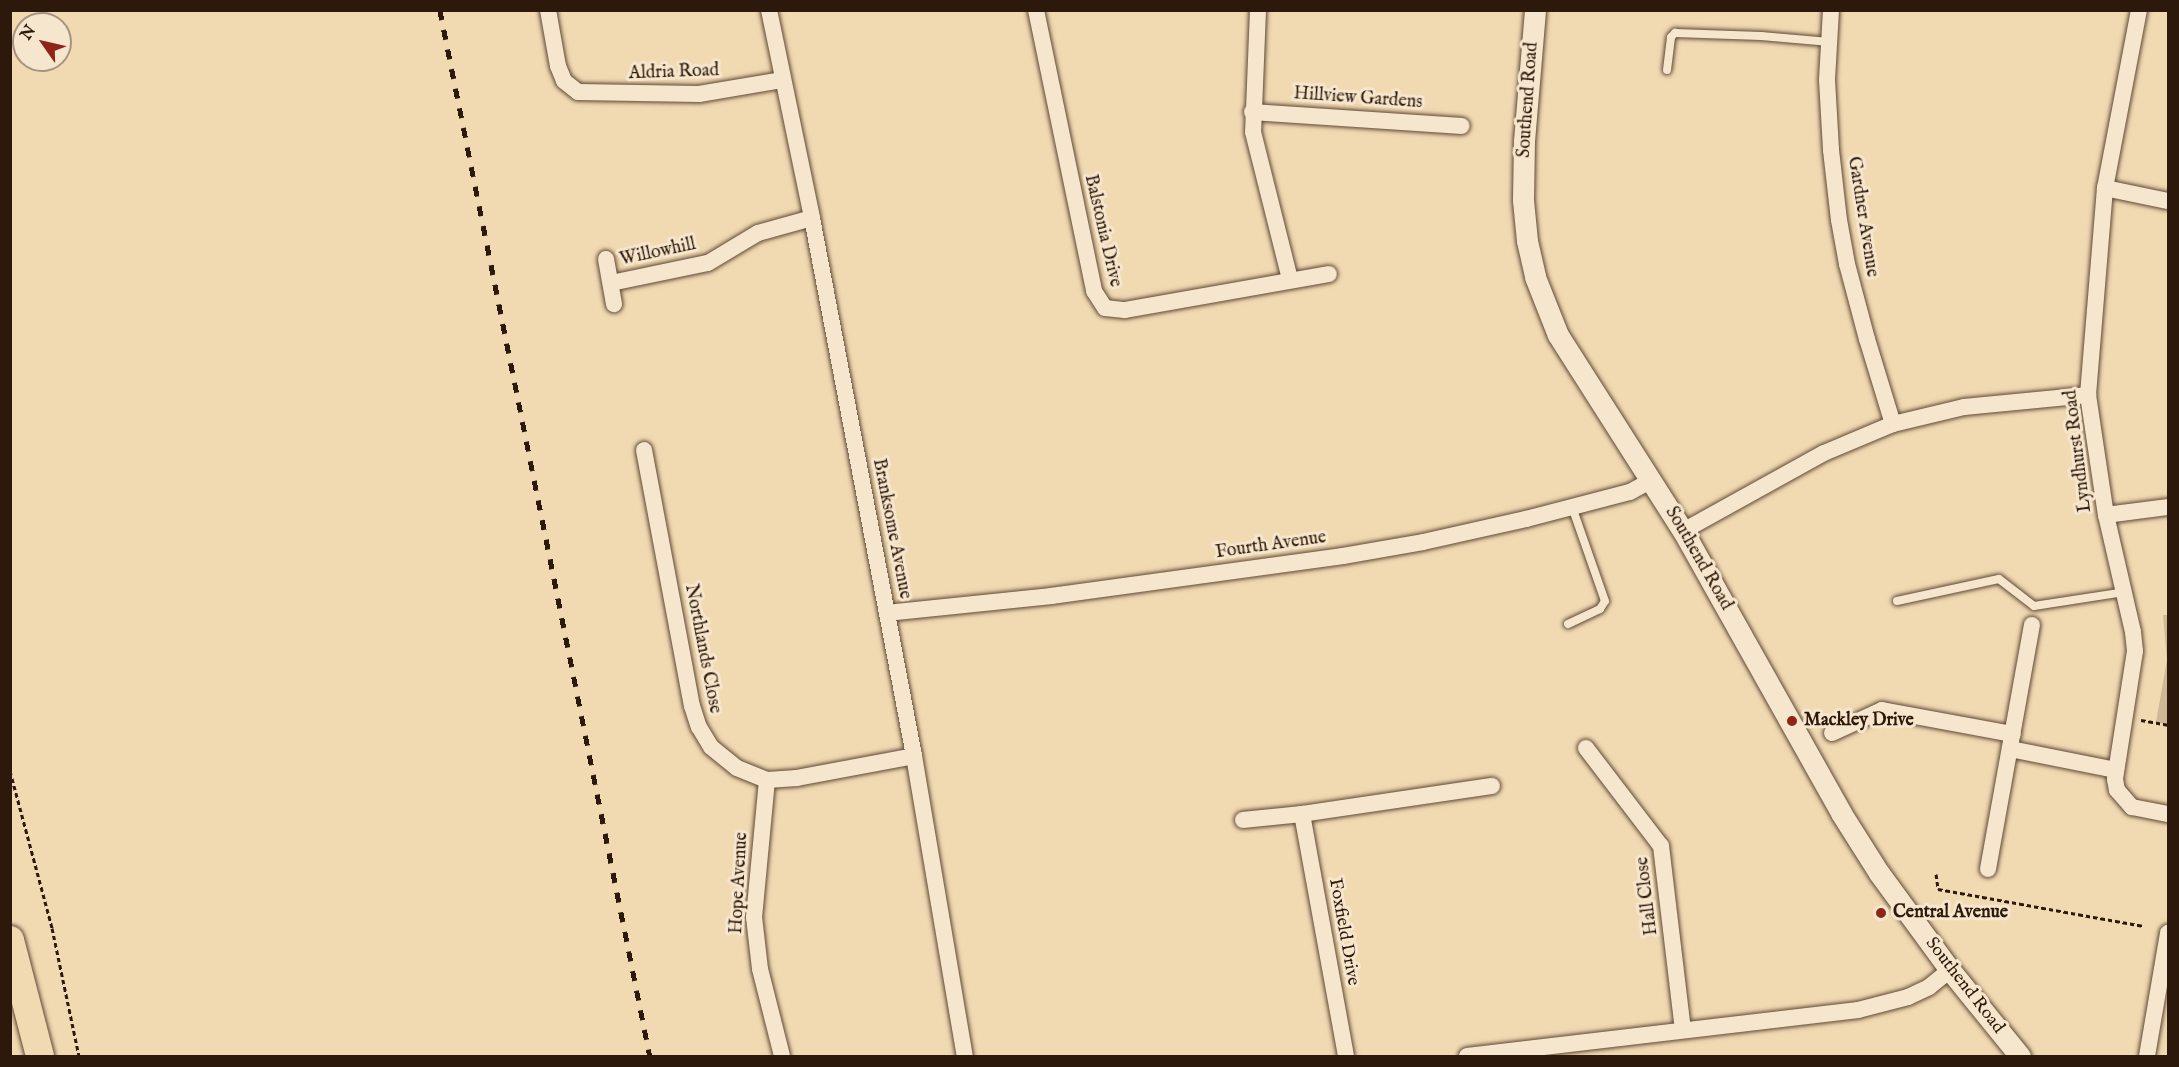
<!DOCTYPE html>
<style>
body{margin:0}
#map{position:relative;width:2179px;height:1067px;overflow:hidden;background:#f1d9b2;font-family:"IM FELL English",serif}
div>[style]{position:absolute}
.green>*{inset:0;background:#d0b896}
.path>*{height:3px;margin-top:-1.5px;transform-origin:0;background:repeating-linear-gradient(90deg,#2d190b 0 4.5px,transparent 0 7.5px)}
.roads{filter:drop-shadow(0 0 2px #5e4935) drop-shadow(0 0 2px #5e4935)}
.service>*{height:8px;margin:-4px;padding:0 4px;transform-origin:4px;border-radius:4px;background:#f6e6cd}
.minor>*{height:16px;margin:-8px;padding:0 8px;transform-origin:8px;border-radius:8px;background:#f6e6cd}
.tertiary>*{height:21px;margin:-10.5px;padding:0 10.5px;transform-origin:10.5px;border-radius:10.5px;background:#f6e6cd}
.trunk>*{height:28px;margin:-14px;padding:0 14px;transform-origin:14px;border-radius:14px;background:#f1d9b2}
.rail>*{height:4.5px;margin-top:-2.25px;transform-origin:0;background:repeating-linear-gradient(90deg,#2d190b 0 10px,transparent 0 20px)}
.dots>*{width:16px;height:16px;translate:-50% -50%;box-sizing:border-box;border:3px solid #f6e6cd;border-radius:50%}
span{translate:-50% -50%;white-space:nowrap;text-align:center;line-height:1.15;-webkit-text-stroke:6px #f6e6cd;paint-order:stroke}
.street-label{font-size:18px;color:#2d190b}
.poi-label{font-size:18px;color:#2d190b;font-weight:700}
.left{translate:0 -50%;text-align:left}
.frame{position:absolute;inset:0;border:12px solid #2d190b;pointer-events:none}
.north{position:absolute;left:12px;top:12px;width:60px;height:60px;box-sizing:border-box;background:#f6e6cd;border:2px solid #a6947f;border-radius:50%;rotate:304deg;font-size:16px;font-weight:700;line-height:24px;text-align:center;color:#2d190b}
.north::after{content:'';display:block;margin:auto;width:21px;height:27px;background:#8f2418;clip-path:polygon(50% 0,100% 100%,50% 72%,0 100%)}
</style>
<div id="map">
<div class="green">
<i style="clip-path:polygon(2163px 615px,2168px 615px,2168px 725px,2156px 722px,2167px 660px)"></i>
</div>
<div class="path">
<i style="left:2141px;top:720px;width:27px;rotate:10deg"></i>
<i style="left:10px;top:771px;width:163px;rotate:75deg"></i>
<i style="left:52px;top:928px;width:131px;rotate:78.1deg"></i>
<i style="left:1936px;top:874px;width:15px;rotate:82deg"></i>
<i style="left:1938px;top:889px;width:209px;rotate:10.2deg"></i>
</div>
<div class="roads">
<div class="service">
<i style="left:1667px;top:70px;width:33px;rotate:-83deg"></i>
<i style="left:1671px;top:37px;width:6px;rotate:-45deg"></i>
<i style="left:1675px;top:33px;width:86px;rotate:2deg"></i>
<i style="left:1761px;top:36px;width:69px;rotate:5deg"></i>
<i style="left:1897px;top:601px;width:104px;rotate:-12.2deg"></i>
<i style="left:1999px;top:579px;width:44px;rotate:37.6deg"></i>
<i style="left:2034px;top:606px;width:91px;rotate:-8.8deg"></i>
<i style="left:1568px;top:624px;width:35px;rotate:-25deg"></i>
<i style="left:1600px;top:609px;width:9px;rotate:-58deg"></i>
<i style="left:1605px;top:601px;width:100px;rotate:-109.3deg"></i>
</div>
<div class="minor">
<i style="left:548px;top:10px;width:57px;rotate:79.9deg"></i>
<i style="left:558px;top:66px;width:16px;rotate:68deg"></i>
<i style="left:564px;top:81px;width:18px;rotate:38deg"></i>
<i style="left:578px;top:92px;width:121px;rotate:0.9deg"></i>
<i style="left:699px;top:94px;width:85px;rotate:-9.5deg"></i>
<i style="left:769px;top:10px;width:212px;rotate:78.3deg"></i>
<i style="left:812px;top:218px;width:548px;rotate:79.26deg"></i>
<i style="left:914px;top:756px;width:304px;rotate:80.4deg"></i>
<i style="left:1036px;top:10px;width:287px;rotate:78.3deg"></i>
<i style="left:1094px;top:291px;width:20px;rotate:57deg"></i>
<i style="left:1105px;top:308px;width:20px;rotate:6deg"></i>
<i style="left:1125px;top:310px;width:207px;rotate:-10deg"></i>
<i style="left:1258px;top:10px;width:122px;rotate:92.3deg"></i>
<i style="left:1253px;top:132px;width:152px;rotate:75.9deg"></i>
<i style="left:1831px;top:10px;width:70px;rotate:93.3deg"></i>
<i style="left:1827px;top:80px;width:70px;rotate:86.7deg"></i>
<i style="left:1831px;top:150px;width:70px;rotate:83.5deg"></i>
<i style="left:1839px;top:220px;width:45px;rotate:79.7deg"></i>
<i style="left:1847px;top:264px;width:78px;rotate:75.1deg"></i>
<i style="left:1867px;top:339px;width:89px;rotate:73deg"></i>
<i style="left:2139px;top:10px;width:181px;rotate:100.8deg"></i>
<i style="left:2105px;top:188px;width:208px;rotate:94.7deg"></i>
<i style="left:2088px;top:395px;width:121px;rotate:81.5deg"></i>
<i style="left:2106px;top:515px;width:120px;rotate:77deg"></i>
<i style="left:2133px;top:632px;width:19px;rotate:84deg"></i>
<i style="left:2135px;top:651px;width:130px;rotate:98.9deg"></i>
<i style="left:2115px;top:779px;width:11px;rotate:80deg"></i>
<i style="left:2117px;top:790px;width:23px;rotate:49deg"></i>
<i style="left:2132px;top:807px;width:37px;rotate:11deg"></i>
<i style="left:1252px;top:112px;width:210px;rotate:3.8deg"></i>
<i style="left:2105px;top:188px;width:64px;rotate:11.7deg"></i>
<i style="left:606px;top:259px;width:46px;rotate:79.9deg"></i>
<i style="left:611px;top:283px;width:99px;rotate:-11.7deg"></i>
<i style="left:708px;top:263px;width:58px;rotate:-31deg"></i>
<i style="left:758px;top:233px;width:56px;rotate:-15.5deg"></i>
<i style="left:644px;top:450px;width:260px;rotate:79.4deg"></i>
<i style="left:692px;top:706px;width:22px;rotate:72deg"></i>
<i style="left:699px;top:727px;width:23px;rotate:59deg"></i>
<i style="left:711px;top:747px;width:33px;rotate:39deg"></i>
<i style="left:737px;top:768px;width:32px;rotate:22deg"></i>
<i style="left:767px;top:780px;width:30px;rotate:-4deg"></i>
<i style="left:797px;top:778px;width:119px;rotate:-10.6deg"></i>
<i style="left:2106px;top:515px;width:63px;rotate:-7.4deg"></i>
<i style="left:1683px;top:531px;width:161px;rotate:-29deg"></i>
<i style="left:1824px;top:453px;width:75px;rotate:-22.8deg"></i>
<i style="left:1893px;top:424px;width:73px;rotate:-13.5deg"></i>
<i style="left:1964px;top:407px;width:125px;rotate:-5.5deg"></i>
<i style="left:887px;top:613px;width:165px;rotate:-5.9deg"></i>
<i style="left:1051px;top:596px;width:295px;rotate:-7.8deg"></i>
<i style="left:1343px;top:556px;width:81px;rotate:-9.9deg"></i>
<i style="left:1423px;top:542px;width:106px;rotate:-12.6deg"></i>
<i style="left:1526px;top:519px;width:107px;rotate:-14.6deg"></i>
<i style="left:1630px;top:492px;width:25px;rotate:-29deg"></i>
<i style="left:1832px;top:733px;width:55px;rotate:-24.7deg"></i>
<i style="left:1882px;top:710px;width:133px;rotate:10.4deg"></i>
<i style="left:1586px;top:748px;width:123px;rotate:52.6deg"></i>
<i style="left:1661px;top:846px;width:185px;rotate:83.2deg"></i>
<i style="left:2010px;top:749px;width:108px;rotate:11.2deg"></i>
<i style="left:767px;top:780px;width:138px;rotate:95.4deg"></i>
<i style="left:754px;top:917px;width:52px;rotate:83.4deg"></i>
<i style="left:760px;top:969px;width:90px;rotate:75.8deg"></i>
<i style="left:1243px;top:820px;width:59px;rotate:-5.8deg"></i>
<i style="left:1988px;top:869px;width:248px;rotate:-79.8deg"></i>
<i style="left:1346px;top:1056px;width:246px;rotate:-100.3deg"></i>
<i style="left:1302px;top:814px;width:192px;rotate:-8.4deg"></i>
<i style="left:1467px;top:1056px;width:394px;rotate:-6.7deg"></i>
<i style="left:1858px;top:1010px;width:52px;rotate:-14.6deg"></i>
<i style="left:1908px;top:997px;width:23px;rotate:-25deg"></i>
<i style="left:1929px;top:987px;width:27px;rotate:-39deg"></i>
<i style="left:2147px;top:1056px;width:125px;rotate:-80.3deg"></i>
</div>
<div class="tertiary">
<i style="left:1535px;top:10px;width:131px;rotate:94.8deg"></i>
<i style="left:1524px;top:141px;width:59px;rotate:91deg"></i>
<i style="left:1523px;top:200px;width:41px;rotate:84.4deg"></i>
<i style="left:1527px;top:241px;width:37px;rotate:77deg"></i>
<i style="left:1535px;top:277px;width:62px;rotate:68.4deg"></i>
<i style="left:1558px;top:335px;width:232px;rotate:57.5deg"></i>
<i style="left:1683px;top:531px;width:323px;rotate:60.7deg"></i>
<i style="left:1841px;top:813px;width:71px;rotate:57.7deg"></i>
<i style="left:1879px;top:873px;width:120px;rotate:53.8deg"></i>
<i style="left:1950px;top:970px;width:111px;rotate:50.9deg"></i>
</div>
<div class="trunk">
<i style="left:10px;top:940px;width:120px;rotate:75.5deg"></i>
</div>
</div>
<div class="rail">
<i style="left:440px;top:10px;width:1067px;rotate:78.65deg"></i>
</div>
<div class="dots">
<i style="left:1792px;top:721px;background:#8f2418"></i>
<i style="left:1881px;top:913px;background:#8f2418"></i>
</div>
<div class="street-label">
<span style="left:674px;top:73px;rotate:-2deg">Aldria Road</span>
<span style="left:1358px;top:99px;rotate:4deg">Hillview Gardens</span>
<span style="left:1529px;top:100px;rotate:-86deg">Southend Road</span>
<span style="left:1862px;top:217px;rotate:81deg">Gardner Avenue</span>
<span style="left:1102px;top:231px;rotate:77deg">Balstonia Drive</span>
<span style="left:658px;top:253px;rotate:-12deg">Willowhill</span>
<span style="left:2079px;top:451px;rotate:-97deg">Lyndhurst Road</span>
<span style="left:891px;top:529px;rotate:79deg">Branksome Avenue</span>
<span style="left:1271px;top:546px;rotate:-8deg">Fourth Avenue</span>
<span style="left:1698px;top:559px;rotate:60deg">Southend Road</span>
<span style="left:702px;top:649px;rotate:79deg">Northlands Close</span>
<span style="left:740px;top:883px;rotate:-87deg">Hope Avenue</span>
<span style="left:1648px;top:896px;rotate:-97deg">Hall Close</span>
<span style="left:1343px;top:932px;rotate:80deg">Foxfield Drive</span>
<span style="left:1964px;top:986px;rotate:52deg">Southend Road</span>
</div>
<div class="poi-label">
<span class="left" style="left:1804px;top:721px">Mackley Drive</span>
<span class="left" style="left:1893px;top:913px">Central Avenue</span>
</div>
<div class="frame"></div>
<div class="north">N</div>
</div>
